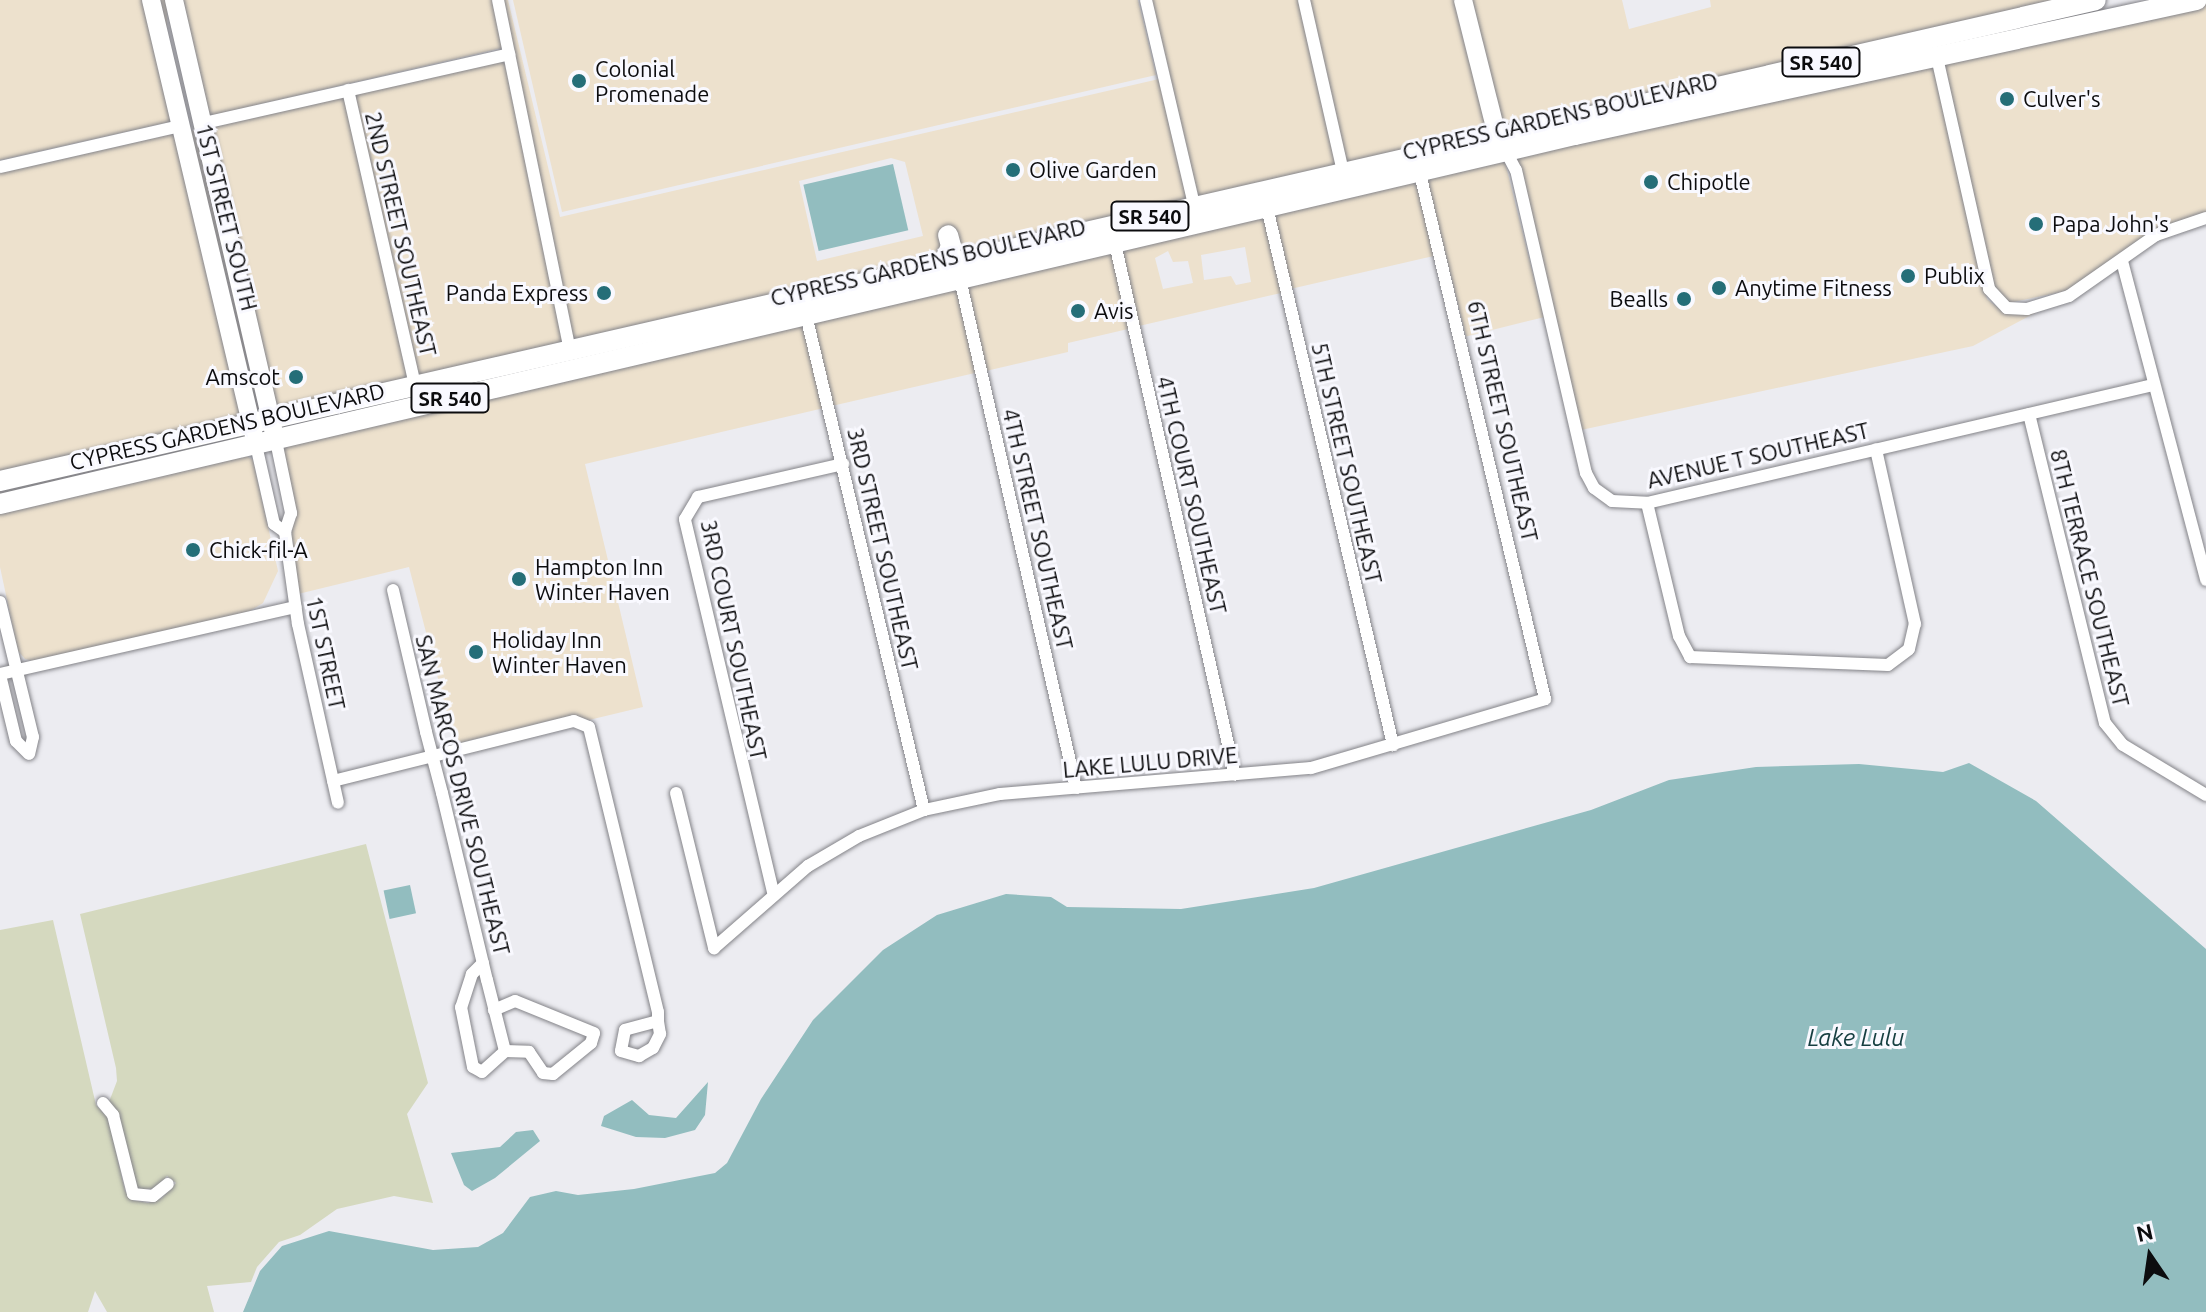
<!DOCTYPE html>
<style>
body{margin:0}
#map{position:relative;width:2206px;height:1312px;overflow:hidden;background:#ececf1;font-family:Ubuntu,sans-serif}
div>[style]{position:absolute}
.commercial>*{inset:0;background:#ede1cd;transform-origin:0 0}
.green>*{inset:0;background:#d5d9bf}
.water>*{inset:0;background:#92bdbf;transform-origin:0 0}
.roads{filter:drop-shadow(0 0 2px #838388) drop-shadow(0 0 2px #838388)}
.street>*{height:12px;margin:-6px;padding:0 6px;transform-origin:6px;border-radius:6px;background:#fff}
.secondary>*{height:18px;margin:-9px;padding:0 9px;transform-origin:9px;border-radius:9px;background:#fff}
.primary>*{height:20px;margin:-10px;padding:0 10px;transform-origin:10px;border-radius:10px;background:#fff}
.dots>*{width:22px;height:22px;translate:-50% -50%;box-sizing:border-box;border:4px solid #f9f9ff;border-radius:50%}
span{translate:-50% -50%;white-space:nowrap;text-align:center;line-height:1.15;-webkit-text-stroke:6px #f9f9ff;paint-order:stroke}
.shield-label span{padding:2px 6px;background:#f9f9ff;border:2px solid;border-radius:6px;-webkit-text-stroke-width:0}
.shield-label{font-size:20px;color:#0c0c0e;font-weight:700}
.poi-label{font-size:22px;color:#0c0c0e}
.left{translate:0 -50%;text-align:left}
.right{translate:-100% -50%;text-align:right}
.street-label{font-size:22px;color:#0c0c0e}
.water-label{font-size:24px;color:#163f41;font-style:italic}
.north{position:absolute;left:2110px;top:1216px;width:80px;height:80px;-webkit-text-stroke:6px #f9f9ff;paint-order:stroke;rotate:347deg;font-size:22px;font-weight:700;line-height:32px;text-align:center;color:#0c0c0e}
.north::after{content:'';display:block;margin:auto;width:28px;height:36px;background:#0c0c0e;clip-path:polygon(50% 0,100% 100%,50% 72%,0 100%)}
</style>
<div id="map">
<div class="commercial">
<i style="clip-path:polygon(0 0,145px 0,174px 121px,0 160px)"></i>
<i style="left:156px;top:0;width:11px;height:123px"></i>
<i style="clip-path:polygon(178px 0,492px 0,502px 48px,205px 117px)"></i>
<i style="clip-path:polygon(evenodd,503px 0,508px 0,560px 217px,1159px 79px,1188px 201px,574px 343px,503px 0,891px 158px,905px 162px,923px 236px,817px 261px,799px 181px,891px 158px)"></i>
<i style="clip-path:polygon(513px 0,1138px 0,1156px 75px,562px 212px)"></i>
<i style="clip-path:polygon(1152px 0,1298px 0,1336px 166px,1198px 198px)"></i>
<i style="clip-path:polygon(1309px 0,1457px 0,1491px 131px,1346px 164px)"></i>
<i style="clip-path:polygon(1469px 0,1622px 0,1629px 29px,1711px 7px,1710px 0,2068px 0,1501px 128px)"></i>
<i style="clip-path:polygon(2206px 4px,2206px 212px,2152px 230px,2067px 291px,2008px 303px,1994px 287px,1943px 61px)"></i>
<i style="left:504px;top:60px;width:292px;height:154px;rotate:78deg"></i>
<i style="clip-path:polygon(1933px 63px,1987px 299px,2006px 314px,2037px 312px,1973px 346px,1581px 430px,1515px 155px)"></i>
<i style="left:344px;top:97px;width:291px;height:140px;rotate:77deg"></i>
<i style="clip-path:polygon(198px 130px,264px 414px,256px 416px,188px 131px)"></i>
<i style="clip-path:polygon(177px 133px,245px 419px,0 475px,0 173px)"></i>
<i style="left:1504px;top:158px;width:164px;height:80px;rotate:76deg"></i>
<i style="left:1416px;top:180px;width:78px;height:147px;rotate:77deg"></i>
<i style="clip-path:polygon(evenodd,1263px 214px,1281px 293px,1139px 326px,1121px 248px,1263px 214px,1245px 247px,1251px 282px,1236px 285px,1231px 276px,1204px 280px,1201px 255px,1245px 247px,1263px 214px,1168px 251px,1173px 262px,1188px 261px,1193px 283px,1163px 289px,1155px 258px,1168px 251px)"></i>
<i style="clip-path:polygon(1111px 250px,1128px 329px,1068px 343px,1068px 352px,986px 371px,966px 284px)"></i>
<i style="left:956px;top:286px;width:89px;height:147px;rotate:77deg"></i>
<i style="clip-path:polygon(803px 322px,824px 408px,585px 464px,643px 707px,589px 720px,573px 715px,455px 744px,409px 567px,298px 594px,282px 445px)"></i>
<i style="clip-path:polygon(247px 431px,249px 440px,0 498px,0 487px)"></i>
<i style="clip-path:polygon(243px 454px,253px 460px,278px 571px,263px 603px,248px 612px,37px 662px,25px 659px,18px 651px,0 567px,0 512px)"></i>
</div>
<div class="green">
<i style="clip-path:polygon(366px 844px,428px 1083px,407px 1114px,433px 1203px,394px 1196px,337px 1209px,300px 1235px,279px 1242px,257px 1267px,251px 1282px,207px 1286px,214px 1312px,107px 1312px,95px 1291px,88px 1312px,0 1312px,0 930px,53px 920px,96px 1105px,108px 1118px,125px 1191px,132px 1200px,148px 1203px,162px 1198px,176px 1183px,167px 1176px,156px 1188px,137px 1190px,109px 1102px,117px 1081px,116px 1068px,80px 914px)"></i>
</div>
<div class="water">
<i style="left:893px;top:164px;width:68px;height:92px;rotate:77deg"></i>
<i style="clip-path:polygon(1969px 763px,2036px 801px,2206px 949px,2206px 1312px,243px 1312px,260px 1271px,282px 1246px,329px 1231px,433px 1250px,478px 1247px,503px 1233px,530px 1197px,556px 1191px,578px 1195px,634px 1189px,715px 1173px,727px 1163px,761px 1099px,813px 1020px,883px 950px,937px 915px,1006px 894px,1051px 897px,1067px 907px,1181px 909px,1314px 888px,1591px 810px,1669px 780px,1756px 767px,1859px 764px,1943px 772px)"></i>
<i style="left:410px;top:885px;width:29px;height:27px;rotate:78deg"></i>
<i style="clip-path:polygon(708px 1082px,705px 1115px,695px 1130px,665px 1138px,636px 1137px,601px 1126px,604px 1116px,632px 1100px,649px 1115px,676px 1118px)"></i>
<i style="clip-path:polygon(533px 1130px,540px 1141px,495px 1178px,472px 1191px,464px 1185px,451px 1153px,500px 1147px,516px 1132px)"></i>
</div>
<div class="roads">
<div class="street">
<i style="left:498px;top:0;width:357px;rotate:78.4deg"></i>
<i style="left:1146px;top:0;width:219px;rotate:76.8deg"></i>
<i style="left:1304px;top:0;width:180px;rotate:77.2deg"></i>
<i style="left:1936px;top:53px;width:242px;rotate:77.3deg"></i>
<i style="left:1989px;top:289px;width:26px;rotate:47deg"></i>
<i style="left:2007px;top:308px;width:20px;rotate:3deg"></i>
<i style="left:2027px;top:309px;width:44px;rotate:-17.2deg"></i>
<i style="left:2069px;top:296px;width:106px;rotate:-35deg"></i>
<i style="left:2156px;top:235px;width:53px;rotate:-18.8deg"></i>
<i style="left:348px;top:90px;width:303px;rotate:77.2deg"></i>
<i style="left:204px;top:123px;width:313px;rotate:-12.7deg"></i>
<i style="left:1503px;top:146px;width:27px;rotate:62deg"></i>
<i style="left:1516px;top:170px;width:311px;rotate:77deg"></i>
<i style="left:1586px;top:473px;width:17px;rotate:62deg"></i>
<i style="left:1594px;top:488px;width:22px;rotate:36deg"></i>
<i style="left:1612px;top:501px;width:35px;rotate:3deg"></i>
<i style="left:1647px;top:503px;width:520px;rotate:-13.13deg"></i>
<i style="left:0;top:167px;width:186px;rotate:-12.8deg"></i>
<i style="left:1266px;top:203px;width:557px;rotate:76.81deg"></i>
<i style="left:1114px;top:239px;width:549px;rotate:77.28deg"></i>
<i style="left:2122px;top:261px;width:330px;rotate:75.2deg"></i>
<i style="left:960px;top:279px;width:522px;rotate:77.16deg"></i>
<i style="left:805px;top:311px;width:513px;rotate:76.59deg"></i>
<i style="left:2029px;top:414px;width:318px;rotate:76.2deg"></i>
<i style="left:2105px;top:723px;width:28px;rotate:51deg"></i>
<i style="left:2123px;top:745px;width:97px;rotate:31.1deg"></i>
<i style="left:276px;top:441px;width:74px;rotate:78.2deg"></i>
<i style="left:291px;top:513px;width:20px;rotate:108deg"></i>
<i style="left:285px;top:532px;width:93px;rotate:82deg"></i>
<i style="left:298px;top:624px;width:183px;rotate:77.4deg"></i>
<i style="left:256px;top:445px;width:81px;rotate:77.2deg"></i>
<i style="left:274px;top:524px;width:14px;rotate:36deg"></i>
<i style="left:1647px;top:503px;width:137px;rotate:76.5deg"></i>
<i style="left:1679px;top:636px;width:24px;rotate:62deg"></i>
<i style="left:1690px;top:657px;width:198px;rotate:2.3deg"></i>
<i style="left:1888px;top:665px;width:26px;rotate:-37deg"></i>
<i style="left:1909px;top:649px;width:26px;rotate:-77deg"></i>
<i style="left:1915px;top:624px;width:179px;rotate:-102.6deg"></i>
<i style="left:393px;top:590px;width:146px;rotate:76.9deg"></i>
<i style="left:426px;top:732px;width:63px;rotate:75.3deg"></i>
<i style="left:442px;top:793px;width:192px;rotate:76.5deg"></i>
<i style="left:487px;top:980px;width:73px;rotate:75.8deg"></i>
<i style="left:505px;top:1051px;width:24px;rotate:2deg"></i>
<i style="left:529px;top:1052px;width:25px;rotate:56deg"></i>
<i style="left:543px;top:1073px;width:10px;rotate:6deg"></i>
<i style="left:553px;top:1074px;width:49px;rotate:-39.2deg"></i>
<i style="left:591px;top:1043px;width:10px;rotate:-73deg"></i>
<i style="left:594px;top:1033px;width:85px;rotate:-157.9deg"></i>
<i style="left:515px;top:1001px;width:23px;rotate:157deg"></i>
<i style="left:0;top:602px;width:139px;rotate:76.3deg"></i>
<i style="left:33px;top:737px;width:17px;rotate:103deg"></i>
<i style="left:0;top:674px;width:303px;rotate:-12.8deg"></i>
<i style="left:0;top:675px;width:68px;rotate:76.4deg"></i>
<i style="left:16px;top:741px;width:18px;rotate:45deg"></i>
<i style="left:333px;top:781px;width:248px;rotate:-14deg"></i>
<i style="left:574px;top:721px;width:16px;rotate:22deg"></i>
<i style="left:589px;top:727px;width:293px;rotate:76.4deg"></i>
<i style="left:658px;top:1012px;width:9px;rotate:90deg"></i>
<i style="left:658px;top:1021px;width:34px;rotate:165deg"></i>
<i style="left:625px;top:1030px;width:21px;rotate:101deg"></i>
<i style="left:621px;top:1051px;width:19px;rotate:16deg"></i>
<i style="left:639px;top:1056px;width:16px;rotate:-30deg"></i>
<i style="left:653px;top:1048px;width:16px;rotate:-63deg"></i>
<i style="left:660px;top:1034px;width:13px;rotate:-99deg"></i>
<i style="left:676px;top:793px;width:160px;rotate:76.2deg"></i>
<i style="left:773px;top:892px;width:383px;rotate:-103.3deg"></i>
<i style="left:685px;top:519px;width:26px;rotate:-59deg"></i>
<i style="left:698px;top:497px;width:149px;rotate:-12.8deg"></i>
<i style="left:714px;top:948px;width:125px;rotate:-41.1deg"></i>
<i style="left:808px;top:866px;width:59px;rotate:-30.5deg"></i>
<i style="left:859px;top:836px;width:70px;rotate:-21.8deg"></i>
<i style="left:924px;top:810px;width:78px;rotate:-11.9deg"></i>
<i style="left:1000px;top:794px;width:312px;rotate:-4.8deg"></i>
<i style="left:1311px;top:768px;width:244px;rotate:-16.4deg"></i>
<i style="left:1545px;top:699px;width:549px;rotate:-103.38deg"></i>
<i style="left:483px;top:963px;width:16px;rotate:135deg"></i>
<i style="left:472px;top:974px;width:35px;rotate:108deg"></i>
<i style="left:461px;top:1007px;width:61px;rotate:78.7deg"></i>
<i style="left:473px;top:1067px;width:10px;rotate:29deg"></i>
<i style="left:482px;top:1072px;width:31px;rotate:-42deg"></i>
<i style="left:103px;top:1103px;width:16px;rotate:50deg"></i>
<i style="left:113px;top:1115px;width:81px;rotate:75.8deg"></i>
<i style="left:133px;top:1194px;width:20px;rotate:6deg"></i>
<i style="left:153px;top:1196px;width:19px;rotate:-39deg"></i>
</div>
<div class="secondary">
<i style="left:151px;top:0;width:449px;rotate:76.7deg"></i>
<i style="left:174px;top:0;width:453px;rotate:77deg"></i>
<i style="left:1463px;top:0;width:139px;rotate:75.9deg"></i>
</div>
<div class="primary">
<i style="left:940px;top:270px;width:26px;rotate:-65deg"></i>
<i style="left:951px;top:246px;width:11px;rotate:-105deg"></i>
<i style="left:0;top:481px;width:2150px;rotate:-12.92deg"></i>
<i style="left:0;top:504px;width:1618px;rotate:-13.19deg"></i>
<i style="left:1575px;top:135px;width:636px;rotate:-12.25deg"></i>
</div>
</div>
<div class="dots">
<i style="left:579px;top:81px;background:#256e78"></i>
<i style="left:2007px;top:99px;background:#256e78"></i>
<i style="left:1013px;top:170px;background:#256e78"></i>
<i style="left:1651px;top:182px;background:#256e78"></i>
<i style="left:2036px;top:224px;background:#256e78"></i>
<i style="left:1908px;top:276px;background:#256e78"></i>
<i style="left:1719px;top:288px;background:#256e78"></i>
<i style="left:604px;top:293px;background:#256e78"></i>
<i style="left:1684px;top:299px;background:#256e78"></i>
<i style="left:1078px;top:311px;background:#256e78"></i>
<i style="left:296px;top:377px;background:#256e78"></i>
<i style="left:193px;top:550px;background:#256e78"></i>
<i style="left:519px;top:579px;background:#256e78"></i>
<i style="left:476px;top:652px;background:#256e78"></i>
</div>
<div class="shield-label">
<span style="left:1821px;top:62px">SR 540</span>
<span style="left:1150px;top:216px">SR 540</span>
<span style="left:450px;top:398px">SR 540</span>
</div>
<div class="poi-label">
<span class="left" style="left:595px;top:81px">Colonial<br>Promenade</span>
<span class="left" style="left:2023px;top:99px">Culver's</span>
<span class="left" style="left:1029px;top:170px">Olive Garden</span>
<span class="left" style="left:1667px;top:182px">Chipotle</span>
<span class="left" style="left:2052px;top:224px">Papa John's</span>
<span class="left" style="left:1924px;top:276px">Publix</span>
<span class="left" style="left:1735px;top:288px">Anytime Fitness</span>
<span class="right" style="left:588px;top:293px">Panda Express</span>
<span class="right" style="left:1668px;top:299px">Bealls</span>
<span class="left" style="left:1094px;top:311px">Avis</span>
<span class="right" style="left:280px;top:377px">Amscot</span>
<span class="left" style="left:209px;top:550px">Chick-fil-A</span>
<span class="left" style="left:535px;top:579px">Hampton Inn<br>Winter Haven</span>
<span class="left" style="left:492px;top:652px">Holiday Inn<br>Winter Haven</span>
</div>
<div class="street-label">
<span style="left:1560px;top:116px;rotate:-13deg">CYPRESS GARDENS BOULEVARD</span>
<span style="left:227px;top:217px;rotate:76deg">1ST STREET SOUTH</span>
<span style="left:401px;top:234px;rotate:77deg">2ND STREET SOUTHEAST</span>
<span style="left:928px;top:262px;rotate:-13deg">CYPRESS GARDENS BOULEVARD</span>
<span style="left:1503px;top:421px;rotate:77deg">6TH STREET SOUTHEAST</span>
<span style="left:227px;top:426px;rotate:-13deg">CYPRESS GARDENS BOULEVARD</span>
<span style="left:1758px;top:455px;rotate:-13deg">AVENUE T SOUTHEAST</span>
<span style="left:1347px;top:463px;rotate:77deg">5TH STREET SOUTHEAST</span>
<span style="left:1192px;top:495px;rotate:77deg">4TH COURT SOUTHEAST</span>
<span style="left:1038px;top:529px;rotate:77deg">4TH STREET SOUTHEAST</span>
<span style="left:883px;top:549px;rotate:77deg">3RD STREET SOUTHEAST</span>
<span style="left:2090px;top:578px;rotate:76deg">8TH TERRACE SOUTHEAST</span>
<span style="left:734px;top:640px;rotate:78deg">3RD COURT SOUTHEAST</span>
<span style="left:326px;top:653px;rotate:78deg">1ST STREET</span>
<span style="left:1150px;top:762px;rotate:-5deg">LAKE LULU DRIVE</span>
<span style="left:463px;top:795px;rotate:76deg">SAN MARCOS DRIVE SOUTHEAST</span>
</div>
<div class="water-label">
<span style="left:1856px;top:1038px">Lake Lulu</span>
</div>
<div class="north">N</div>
</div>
